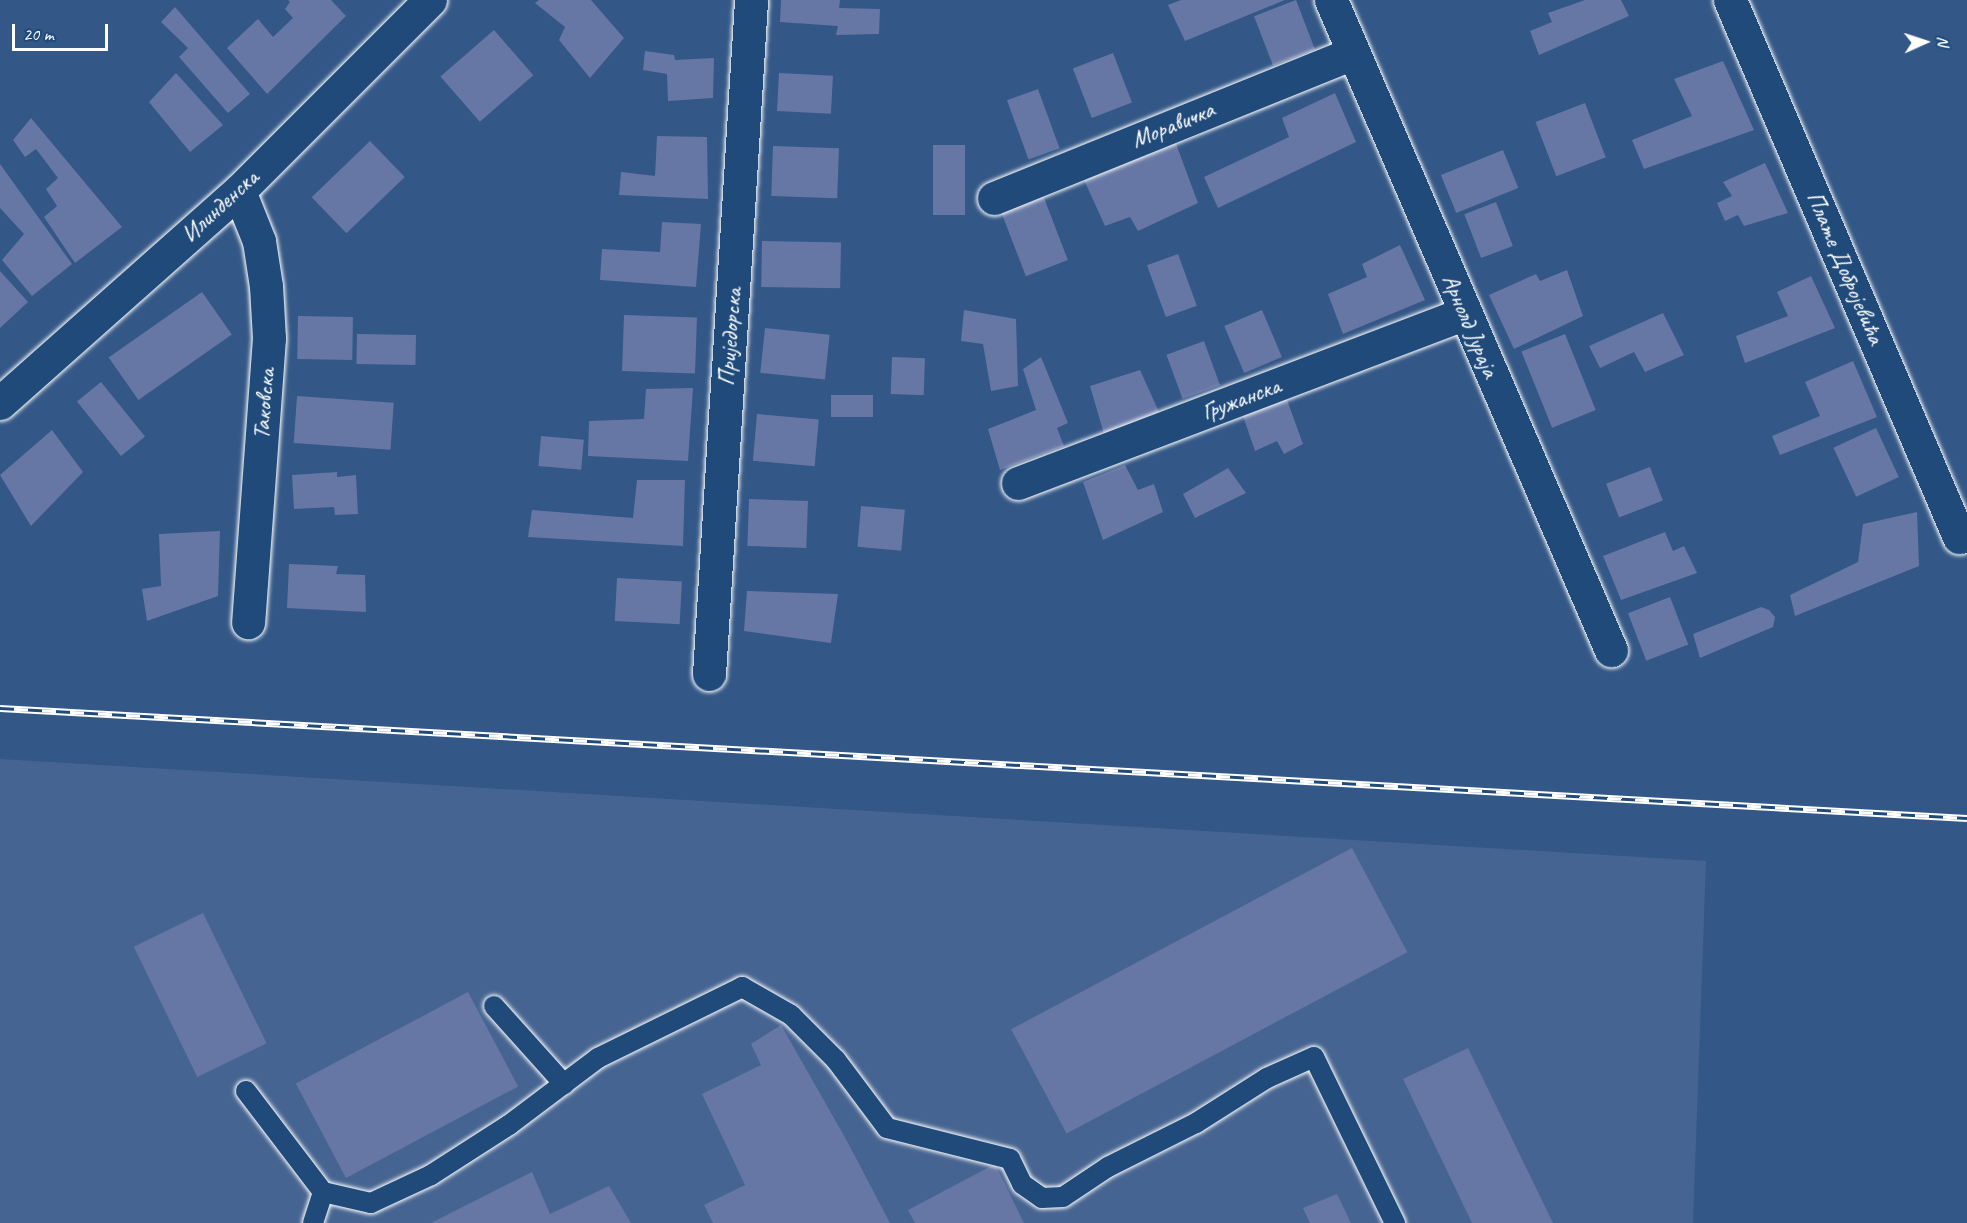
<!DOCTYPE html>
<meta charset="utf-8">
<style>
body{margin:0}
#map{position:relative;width:1967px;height:1223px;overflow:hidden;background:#335786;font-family:Caveat,sans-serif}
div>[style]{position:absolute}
.built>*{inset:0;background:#466491}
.building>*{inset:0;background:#6677a5;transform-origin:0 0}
.roads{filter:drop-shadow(0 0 2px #fff) drop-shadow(0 0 2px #fff)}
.lane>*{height:20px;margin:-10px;padding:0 10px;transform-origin:10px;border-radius:10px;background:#1f4a7a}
.street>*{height:33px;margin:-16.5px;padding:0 16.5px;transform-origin:16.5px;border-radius:16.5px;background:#1f4a7a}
.rail>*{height:7px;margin-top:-3.5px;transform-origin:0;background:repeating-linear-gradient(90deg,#1f4a7a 0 14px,#fff 0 28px);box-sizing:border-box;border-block:2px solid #fff}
span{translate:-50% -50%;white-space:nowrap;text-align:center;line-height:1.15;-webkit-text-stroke:4.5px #1f4a7a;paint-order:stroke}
.street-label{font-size:24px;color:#fff}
.north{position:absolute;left:1895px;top:12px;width:60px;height:60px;-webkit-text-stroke:4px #1f4a7a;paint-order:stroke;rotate:87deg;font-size:16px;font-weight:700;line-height:24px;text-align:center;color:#fff}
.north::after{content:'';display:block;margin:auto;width:21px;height:27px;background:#fff;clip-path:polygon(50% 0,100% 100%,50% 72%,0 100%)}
.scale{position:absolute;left:12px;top:24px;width:96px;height:27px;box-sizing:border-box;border:3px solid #fff;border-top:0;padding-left:8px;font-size:18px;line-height:21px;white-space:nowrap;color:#fff;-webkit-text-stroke:4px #1f4a7a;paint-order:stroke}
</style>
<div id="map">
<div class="built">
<i style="clip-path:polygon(0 759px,1706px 861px,1693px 1223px,0 1223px)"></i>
</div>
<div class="building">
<i style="clip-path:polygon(288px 0,331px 0,346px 16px,267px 94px,227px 48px,258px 19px,273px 37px,293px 18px,285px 9px,290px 2px)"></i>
<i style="clip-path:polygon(539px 0,591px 0,624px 38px,590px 78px,559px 40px,565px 27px,535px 3px)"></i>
<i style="clip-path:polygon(781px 0,840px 0,839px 8px,880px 9px,879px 34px,836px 35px,838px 26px,780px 22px)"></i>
<i style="clip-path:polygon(1181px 0,1285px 0,1185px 41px,1168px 5px)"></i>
<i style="left:1296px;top:0;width:53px;height:45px;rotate:69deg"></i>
<i style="clip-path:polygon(1585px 0,1621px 0,1629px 16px,1539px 55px,1530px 31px,1552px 22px,1548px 13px)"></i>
<i style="clip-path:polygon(175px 7px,250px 94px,228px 113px,179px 57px,188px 48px,161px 22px)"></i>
<i style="left:494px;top:30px;width:60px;height:71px;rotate:49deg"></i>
<i style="clip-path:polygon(645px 51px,674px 55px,675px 60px,714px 58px,713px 98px,668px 101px,667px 74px,643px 70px)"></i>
<i style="left:1113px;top:53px;width:53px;height:43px;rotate:69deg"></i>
<i style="clip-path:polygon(1723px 61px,1754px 130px,1644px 169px,1632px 140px,1692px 116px,1674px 79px)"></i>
<i style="clip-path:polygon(176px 73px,223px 125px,190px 152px,149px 102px)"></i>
<i style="left:779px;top:73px;width:54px;height:38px;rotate:3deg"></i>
<i style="left:1038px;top:89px;width:63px;height:33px;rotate:70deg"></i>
<i style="clip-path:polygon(1335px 93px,1356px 142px,1218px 208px,1204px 177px,1289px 137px,1282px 118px)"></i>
<i style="left:1585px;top:103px;width:58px;height:53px;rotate:69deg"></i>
<i style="clip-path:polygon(31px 118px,122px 227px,75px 263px,44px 217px,57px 206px,46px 189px,58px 178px,36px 149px,25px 157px,13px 140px)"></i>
<i style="clip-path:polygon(657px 136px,707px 137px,708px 199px,619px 195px,621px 172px,655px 176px)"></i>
<i style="left:370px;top:141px;width:50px;height:81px;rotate:46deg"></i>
<i style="clip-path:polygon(1175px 141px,1198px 203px,1138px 231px,1130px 217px,1105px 226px,1084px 180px)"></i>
<i style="left:933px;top:145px;width:32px;height:70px"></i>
<i style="left:773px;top:146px;width:66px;height:50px;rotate:2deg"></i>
<i style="left:1503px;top:150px;width:41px;height:67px;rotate:68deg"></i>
<i style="clip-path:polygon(1765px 163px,1788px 213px,1744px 226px,1738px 215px,1725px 221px,1717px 203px,1732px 196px,1723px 182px)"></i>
<i style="clip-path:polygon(0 164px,72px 264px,32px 296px,2px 260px,24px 234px,0 208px)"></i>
<i style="left:1041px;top:190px;width:75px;height:45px;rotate:69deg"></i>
<i style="left:1496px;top:202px;width:47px;height:34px;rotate:69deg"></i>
<i style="clip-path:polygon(662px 222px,701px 224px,696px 287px,600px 280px,602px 249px,660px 252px)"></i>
<i style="left:762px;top:241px;width:79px;height:46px;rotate:1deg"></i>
<i style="clip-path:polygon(1400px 245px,1425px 300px,1343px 334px,1328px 294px,1367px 277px,1362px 264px)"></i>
<i style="left:1178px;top:254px;width:55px;height:33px;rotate:70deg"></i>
<i style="clip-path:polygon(1567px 270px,1583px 316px,1514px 349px,1489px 295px,1536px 274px,1540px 281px)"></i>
<i style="clip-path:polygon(0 271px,28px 302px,0 328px)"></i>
<i style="clip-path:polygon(1811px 276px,1835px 328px,1745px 363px,1736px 336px,1788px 316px,1777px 292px)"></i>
<i style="left:202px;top:292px;width:52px;height:114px;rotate:55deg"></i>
<i style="clip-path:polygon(964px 310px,1016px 319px,1018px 386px,991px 391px,983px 344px,961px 341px)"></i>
<i style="left:1262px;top:310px;width:51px;height:41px;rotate:67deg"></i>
<i style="clip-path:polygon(1663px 313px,1684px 355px,1645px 372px,1634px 352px,1600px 368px,1589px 346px)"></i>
<i style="left:624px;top:315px;width:73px;height:56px;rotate:2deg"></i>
<i style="left:298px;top:316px;width:55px;height:43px;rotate:1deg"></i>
<i style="left:765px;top:328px;width:65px;height:45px;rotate:6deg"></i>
<i style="left:357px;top:334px;width:59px;height:30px;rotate:1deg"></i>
<i style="left:1565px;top:334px;width:82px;height:47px;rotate:68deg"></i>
<i style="left:1204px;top:341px;width:47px;height:40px;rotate:70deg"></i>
<i style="left:892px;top:357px;width:33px;height:37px;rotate:2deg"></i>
<i style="clip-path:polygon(1041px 357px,1068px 423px,1057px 428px,1064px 446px,1000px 470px,988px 429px,1036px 410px,1023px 369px)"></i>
<i style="clip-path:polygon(1853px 361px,1877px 417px,1780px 455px,1772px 436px,1820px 416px,1805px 382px)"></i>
<i style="clip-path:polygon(1140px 370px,1159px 412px,1104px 434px,1090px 386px)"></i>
<i style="left:101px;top:382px;width:70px;height:31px;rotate:51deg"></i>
<i style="clip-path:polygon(693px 388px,688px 461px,588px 456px,589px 421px,644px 419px,646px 389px)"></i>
<i style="left:831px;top:395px;width:42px;height:22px"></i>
<i style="left:297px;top:396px;width:97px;height:47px;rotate:4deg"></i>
<i style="clip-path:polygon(1286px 397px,1303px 444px,1284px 454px,1277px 441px,1255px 451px,1242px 413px)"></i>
<i style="left:757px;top:414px;width:62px;height:47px;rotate:5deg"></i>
<i style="left:1876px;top:428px;width:54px;height:47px;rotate:65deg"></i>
<i style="clip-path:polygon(52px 430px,83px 472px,31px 526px,0 475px)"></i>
<i style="left:541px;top:436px;width:43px;height:30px;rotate:5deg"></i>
<i style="clip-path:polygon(1125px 465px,1138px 490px,1154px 484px,1163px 512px,1103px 540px,1083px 482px)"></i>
<i style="left:1650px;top:467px;width:36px;height:47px;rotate:69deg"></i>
<i style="clip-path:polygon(1228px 468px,1246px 493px,1195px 518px,1183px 494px)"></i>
<i style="clip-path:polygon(337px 472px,337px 477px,356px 475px,358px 514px,335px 515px,334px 507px,294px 509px,292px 475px)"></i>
<i style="clip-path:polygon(637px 480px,685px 480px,683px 546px,528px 537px,532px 510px,633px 518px)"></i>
<i style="left:749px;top:499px;width:59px;height:47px;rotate:2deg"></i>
<i style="left:861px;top:506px;width:44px;height:41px;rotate:5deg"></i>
<i style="clip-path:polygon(1917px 512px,1919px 566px,1795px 616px,1790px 595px,1858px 562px,1863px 524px)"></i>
<i style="clip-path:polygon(220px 531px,218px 596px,147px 621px,142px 589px,161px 586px,159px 534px)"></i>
<i style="clip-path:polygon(1665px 532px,1673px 551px,1684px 546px,1697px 573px,1621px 600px,1603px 556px)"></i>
<i style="clip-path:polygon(289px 564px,338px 566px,336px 574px,365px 575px,366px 612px,287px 608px)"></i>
<i style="left:617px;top:578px;width:65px;height:43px;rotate:3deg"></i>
<i style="clip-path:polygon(747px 591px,838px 594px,831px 643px,744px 631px)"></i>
<i style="left:1670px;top:597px;width:51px;height:45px;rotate:69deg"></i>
<i style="clip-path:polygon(1761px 607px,1769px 610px,1775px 617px,1773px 627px,1700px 658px,1693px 634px)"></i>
<i style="left:1352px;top:848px;width:118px;height:386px;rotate:62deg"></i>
<i style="left:203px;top:913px;width:145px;height:77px;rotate:64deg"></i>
<i style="left:468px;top:992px;width:107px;height:195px;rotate:62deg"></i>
<i style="clip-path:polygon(781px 1025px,847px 1141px,890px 1223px,713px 1223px,704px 1205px,745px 1185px,702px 1094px,761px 1065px,751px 1044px)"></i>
<i style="clip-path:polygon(1468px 1048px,1553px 1223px,1472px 1223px,1403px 1079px)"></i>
<i style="clip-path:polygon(995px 1164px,1024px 1223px,915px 1223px,908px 1210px)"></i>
<i style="clip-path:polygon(532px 1172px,550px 1214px,609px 1186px,631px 1223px,431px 1223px)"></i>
<i style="clip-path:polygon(1337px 1194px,1351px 1223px,1310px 1223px,1303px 1208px)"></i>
</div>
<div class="roads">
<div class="lane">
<i style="left:494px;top:1006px;width:105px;rotate:48.1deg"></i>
<i style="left:246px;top:1091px;width:127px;rotate:52.7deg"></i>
<i style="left:323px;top:1192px;width:49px;rotate:12.9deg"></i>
<i style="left:371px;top:1203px;width:66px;rotate:-25deg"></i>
<i style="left:431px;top:1175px;width:93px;rotate:-32.7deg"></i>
<i style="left:509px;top:1125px;width:111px;rotate:-37deg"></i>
<i style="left:598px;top:1058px;width:161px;rotate:-26.2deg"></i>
<i style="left:742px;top:987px;width:56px;rotate:29.7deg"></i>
<i style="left:791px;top:1015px;width:64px;rotate:45deg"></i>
<i style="left:836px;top:1060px;width:85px;rotate:53.1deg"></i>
<i style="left:887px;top:1128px;width:127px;rotate:14.1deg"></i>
<i style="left:1010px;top:1159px;width:28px;rotate:64deg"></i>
<i style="left:1022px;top:1184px;width:24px;rotate:35deg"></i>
<i style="left:1042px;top:1198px;width:21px;rotate:-3deg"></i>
<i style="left:1063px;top:1197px;width:54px;rotate:-33.7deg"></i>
<i style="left:1108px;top:1167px;width:98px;rotate:-26.6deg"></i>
<i style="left:1196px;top:1123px;width:84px;rotate:-32.4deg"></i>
<i style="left:1267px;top:1078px;width:51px;rotate:-24.1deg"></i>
<i style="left:1314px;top:1057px;width:185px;rotate:64deg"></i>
<i style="left:313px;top:1223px;width:33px;rotate:-72deg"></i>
</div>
<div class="street">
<i style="left:1331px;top:0;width:708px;rotate:66.7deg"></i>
<i style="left:1730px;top:0;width:584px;rotate:66.9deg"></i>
<i style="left:239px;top:191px;width:54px;rotate:68.2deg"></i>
<i style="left:259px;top:241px;width:46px;rotate:81.2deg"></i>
<i style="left:266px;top:286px;width:52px;rotate:86.7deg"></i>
<i style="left:269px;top:338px;width:285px;rotate:94.2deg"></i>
<i style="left:994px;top:198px;width:386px;rotate:-22deg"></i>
<i style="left:0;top:403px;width:319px;rotate:-41.6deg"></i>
<i style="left:239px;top:191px;width:270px;rotate:-45deg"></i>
<i style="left:1018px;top:483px;width:477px;rotate:-20.8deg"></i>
<i style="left:709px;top:674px;width:675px;rotate:-86.43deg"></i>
</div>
</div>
<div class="rail">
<i style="left:0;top:708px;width:1970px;rotate:3.2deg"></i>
</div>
<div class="street-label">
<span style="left:1173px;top:125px;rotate:-22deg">Моравичка</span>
<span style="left:220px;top:206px;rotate:-43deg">Илинденска</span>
<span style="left:1845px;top:268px;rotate:67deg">Плате Добројевића</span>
<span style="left:1470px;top:326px;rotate:67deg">Арнолд Јураја</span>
<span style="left:730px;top:337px;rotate:-86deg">Приједорска</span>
<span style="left:1241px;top:399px;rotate:-21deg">Гружанска</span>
<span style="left:264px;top:404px;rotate:-86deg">Таковска</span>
</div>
<div class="north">N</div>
<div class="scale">20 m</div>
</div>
